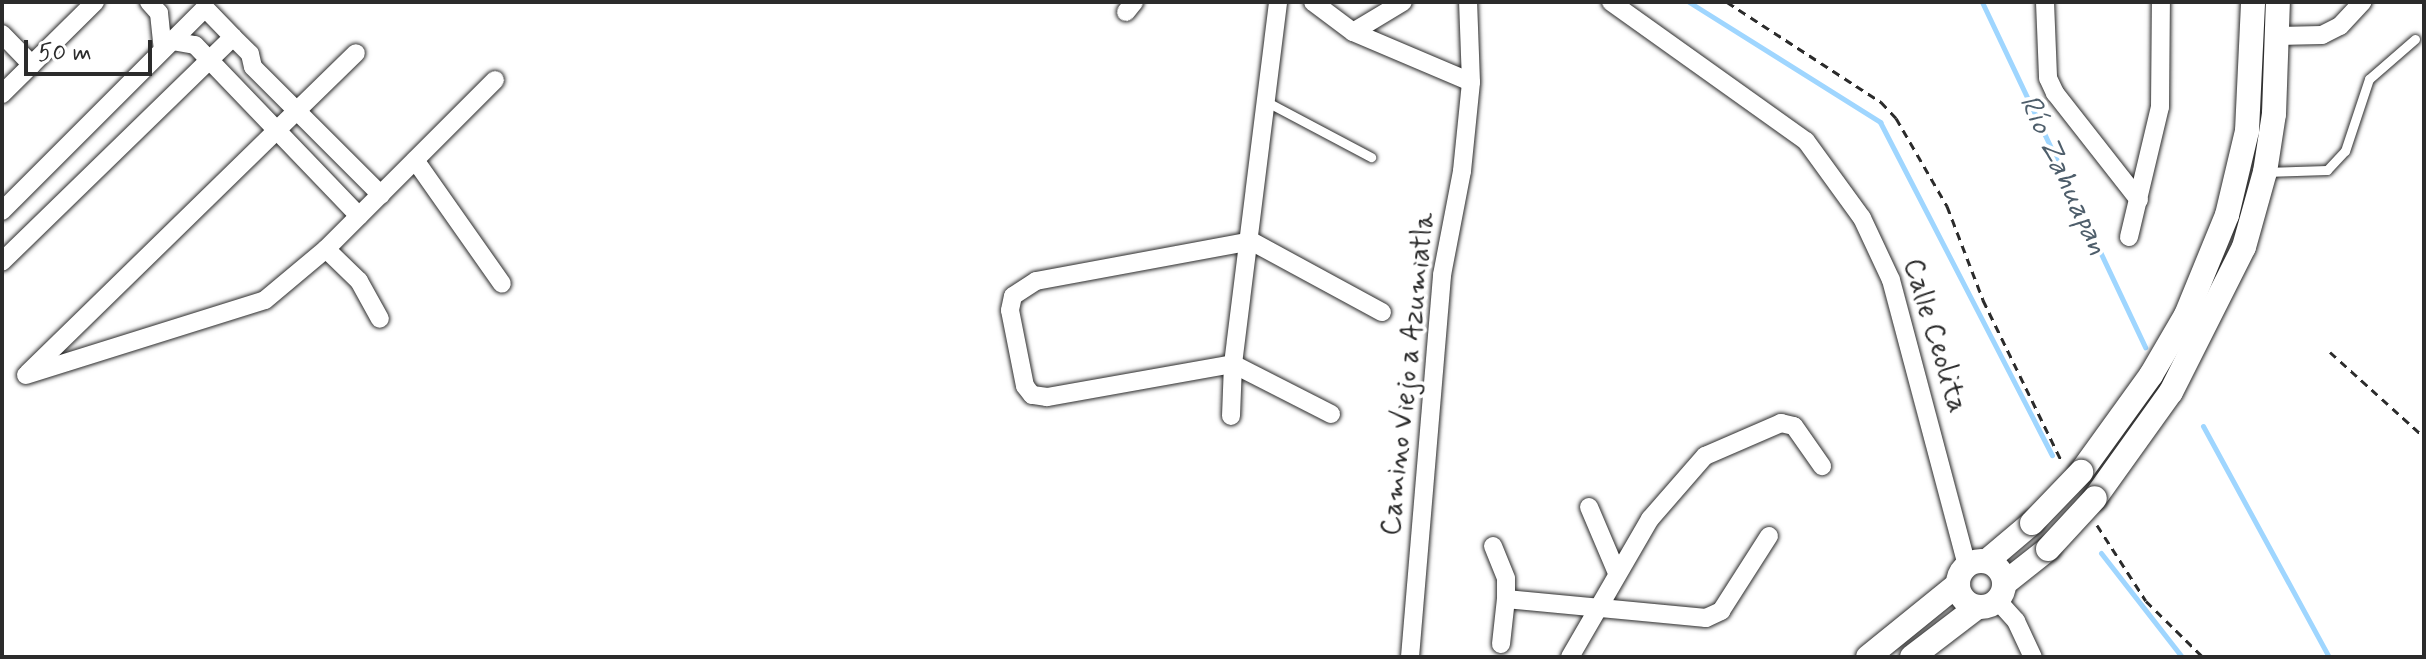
<!DOCTYPE html>
<meta charset="utf-8">
<style>
body{margin:0}
#map{position:relative;width:2426px;height:659px;overflow:hidden;background:#fff;font-family:Mynerve,sans-serif}
div>[style]{position:absolute}
.stream>*{height:5px;margin:-2.5px;padding:0 2.5px;transform-origin:2.5px;border-radius:2.5px;background:#9fd6ff}
.path>*{height:3px;margin-top:-1.5px;transform-origin:0;background:repeating-linear-gradient(90deg,#2b2b2b 0 8px,transparent 0 14px)}
.roads{filter:drop-shadow(0 0 2px #2b2b2b) drop-shadow(0 0 2px #2b2b2b)}
.lane>*{height:9px;margin:-4.5px;padding:0 4.5px;transform-origin:4.5px;border-radius:4.5px;background:#fff}
.street>*{height:18px;margin:-9px;padding:0 9px;transform-origin:9px;border-radius:9px;background:#fff}
.secondary>*{height:24px;margin:-12px;padding:0 12px;transform-origin:12px;border-radius:12px;background:#fff}
.secondary>.ring{margin:-12px;padding:0;box-sizing:content-box;background:none;border:24px solid #fff;border-radius:50%}
.bridges{filter:drop-shadow(0 0 2px #2b2b2b) drop-shadow(0 0 2px #2b2b2b)}
.secondary-bridge>*{height:24px;margin:-12px;padding:0 12px;transform-origin:12px;border-radius:12px;background:#fff}
span{translate:-50% -50%;white-space:nowrap;text-align:center;line-height:1.15;-webkit-text-stroke:7px #fff;paint-order:stroke}
.street-label{font-size:28px;color:#2b2b2b}
.water-label{font-size:30px;color:#4e5e6b;font-style:italic}
.frame{position:absolute;inset:0;border:4px solid #2b2b2b;pointer-events:none}
.scale{position:absolute;left:24px;top:40px;width:128px;height:36px;box-sizing:border-box;border:4px solid #2b2b2b;border-top:0;padding-left:10px;font-size:24px;line-height:28px;white-space:nowrap;color:#2b2b2b;-webkit-text-stroke:6px #fff;paint-order:stroke}
</style>
<div id="map">
<div class="stream">
<i style="left:1689px;top:2px;width:226px;rotate:32.1deg"></i>
<i style="left:1880px;top:122px;width:375px;rotate:62.7deg"></i>
<i style="left:1982px;top:2px;width:382px;rotate:64.7deg"></i>
<i style="left:2203px;top:426px;width:263px;rotate:61.4deg"></i>
<i style="left:2101px;top:553px;width:132px;rotate:52.1deg"></i>
</div>
<div class="path">
<i style="left:1727px;top:2px;width:184px;rotate:33deg"></i>
<i style="left:1881px;top:102px;width:22px;rotate:47deg"></i>
<i style="left:1896px;top:118px;width:102px;rotate:59.9deg"></i>
<i style="left:1947px;top:206px;width:101px;rotate:69deg"></i>
<i style="left:1983px;top:300px;width:180px;rotate:64deg"></i>
<i style="left:2330px;top:352px;width:127px;rotate:42.1deg"></i>
<i style="left:2097px;top:525px;width:90px;rotate:57.2deg"></i>
<i style="left:2146px;top:601px;width:80px;rotate:44.5deg"></i>
</div>
<div class="roads">
<div class="lane">
<i style="left:1267px;top:102px;width:118px;rotate:27.9deg"></i>
<i style="left:2265px;top:172px;width:62px;rotate:-1.8deg"></i>
<i style="left:2327px;top:170px;width:26px;rotate:-47deg"></i>
<i style="left:2345px;top:151px;width:76px;rotate:-71.6deg"></i>
<i style="left:2369px;top:79px;width:61px;rotate:-41deg"></i>
</div>
<div class="street">
<i style="left:149px;top:2px;width:15px;rotate:48deg"></i>
<i style="left:159px;top:13px;width:37px;rotate:84deg"></i>
<i style="left:1313px;top:2px;width:50px;rotate:36.9deg"></i>
<i style="left:1353px;top:32px;width:128px;rotate:23deg"></i>
<i style="left:1611px;top:2px;width:239px;rotate:35.5deg"></i>
<i style="left:1806px;top:141px;width:95px;rotate:54deg"></i>
<i style="left:1862px;top:218px;width:68px;rotate:64.9deg"></i>
<i style="left:1891px;top:280px;width:295px;rotate:75.1deg"></i>
<i style="left:2045px;top:2px;width:76px;rotate:87.7deg"></i>
<i style="left:2048px;top:78px;width:17px;rotate:65deg"></i>
<i style="left:2055px;top:93px;width:136px;rotate:51.9deg"></i>
<i style="left:1126px;top:12px;width:13px;rotate:-51deg"></i>
<i style="left:1353px;top:32px;width:58px;rotate:-31deg"></i>
<i style="left:2px;top:34px;width:43px;rotate:45.9deg"></i>
<i style="left:2278px;top:36px;width:44px;rotate:-1.3deg"></i>
<i style="left:2322px;top:35px;width:20px;rotate:-27deg"></i>
<i style="left:2340px;top:26px;width:33px;rotate:-47deg"></i>
<i style="left:233px;top:37px;width:24px;rotate:45deg"></i>
<i style="left:250px;top:54px;width:13px;rotate:77deg"></i>
<i style="left:253px;top:67px;width:181px;rotate:45deg"></i>
<i style="left:172px;top:41px;width:23px;rotate:10deg"></i>
<i style="left:195px;top:45px;width:237px;rotate:46.2deg"></i>
<i style="left:2px;top:94px;width:131px;rotate:-44.7deg"></i>
<i style="left:415px;top:160px;width:151px;rotate:54.9deg"></i>
<i style="left:2px;top:211px;width:287px;rotate:-45deg"></i>
<i style="left:205px;top:8px;width:40px;rotate:46deg"></i>
<i style="left:233px;top:37px;width:322px;rotate:135.8deg"></i>
<i style="left:2129px;top:237px;width:134px;rotate:-76.6deg"></i>
<i style="left:2160px;top:107px;width:105px;rotate:-89.5deg"></i>
<i style="left:326px;top:249px;width:46px;rotate:44.1deg"></i>
<i style="left:359px;top:281px;width:43px;rotate:61.1deg"></i>
<i style="left:28px;top:373px;width:458px;rotate:-44.3deg"></i>
<i style="left:26px;top:375px;width:250px;rotate:-17.4deg"></i>
<i style="left:265px;top:300px;width:80px;rotate:-39.9deg"></i>
<i style="left:326px;top:249px;width:239px;rotate:-45deg"></i>
<i style="left:1331px;top:414px;width:110px;rotate:-153deg"></i>
<i style="left:1233px;top:364px;width:189px;rotate:169.9deg"></i>
<i style="left:1047px;top:397px;width:15px;rotate:-172deg"></i>
<i style="left:1032px;top:395px;width:11px;rotate:-128deg"></i>
<i style="left:1025px;top:386px;width:77px;rotate:-101.2deg"></i>
<i style="left:1010px;top:310px;width:14px;rotate:-78deg"></i>
<i style="left:1013px;top:296px;width:27px;rotate:-33deg"></i>
<i style="left:1036px;top:281px;width:219px;rotate:-10.5deg"></i>
<i style="left:1251px;top:241px;width:149px;rotate:28.5deg"></i>
<i style="left:1231px;top:416px;width:52px;rotate:-87.8deg"></i>
<i style="left:1233px;top:364px;width:365px;rotate:-82.9deg"></i>
<i style="left:1589px;top:507px;width:72px;rotate:67deg"></i>
<i style="left:1493px;top:546px;width:35px;rotate:68deg"></i>
<i style="left:1506px;top:579px;width:20px;rotate:90deg"></i>
<i style="left:1506px;top:599px;width:201px;rotate:5.4deg"></i>
<i style="left:1706px;top:618px;width:17px;rotate:-25deg"></i>
<i style="left:1721px;top:611px;width:89px;rotate:-57.4deg"></i>
<i style="left:1998px;top:601px;width:27px;rotate:48deg"></i>
<i style="left:2016px;top:621px;width:40px;rotate:65deg"></i>
<i style="left:1501px;top:644px;width:45px;rotate:-83.7deg"></i>
<i style="left:1410px;top:657px;width:383px;rotate:-85.2deg"></i>
<i style="left:1442px;top:275px;width:106px;rotate:-79.1deg"></i>
<i style="left:1462px;top:171px;width:89px;rotate:-84.2deg"></i>
<i style="left:1471px;top:82px;width:80px;rotate:-92.1deg"></i>
<i style="left:1570px;top:657px;width:160px;rotate:-59.9deg"></i>
<i style="left:1650px;top:519px;width:84px;rotate:-48.9deg"></i>
<i style="left:1705px;top:456px;width:83px;rotate:-23.5deg"></i>
<i style="left:1781px;top:423px;width:13px;rotate:13deg"></i>
<i style="left:1794px;top:426px;width:49px;rotate:55deg"></i>
</div>
<div class="secondary">
<i style="left:2081px;top:472px;width:120px;rotate:-54.2deg"></i>
<i style="left:2151px;top:375px;width:69px;rotate:-59.7deg"></i>
<i style="left:2186px;top:315px;width:108px;rotate:-67.7deg"></i>
<i style="left:2227px;top:215px;width:86px;rotate:-76.6deg"></i>
<i style="left:2247px;top:131px;width:129px;rotate:-87.3deg"></i>
<i style="left:2095px;top:498px;width:130px;rotate:-54.4deg"></i>
<i style="left:2171px;top:392px;width:162px;rotate:-63.3deg"></i>
<i style="left:2244px;top:247px;width:78px;rotate:-74.4deg"></i>
<i style="left:2265px;top:172px;width:59px;rotate:-81.2deg"></i>
<i style="left:2274px;top:114px;width:112px;rotate:-88deg"></i>
<i class="ring" style="left:1958px;top:561px;width:22px;height:22px"></i>
<i style="left:1987px;top:561px;width:59px;rotate:-40.2deg"></i>
<i style="left:2005px;top:583px;width:55px;rotate:-38.3deg"></i>
<i style="left:1868px;top:657px;width:116px;rotate:-39deg"></i>
<i style="left:1912px;top:657px;width:81px;rotate:-37.4deg"></i>
</div>
</div>
<div class="bridges">
<div class="secondary-bridge">
<i style="left:2032px;top:523px;width:71px;rotate:-46.1deg"></i>
<i style="left:2048px;top:549px;width:69px;rotate:-47.3deg"></i>
</div>
</div>
<div class="street-label">
<span style="left:1934px;top:336px;rotate:73deg">Calle Ceolita</span>
<span style="left:1409px;top:374px;rotate:-84deg">Camino Viejo a Azumiatla</span>
</div>
<div class="water-label">
<span style="left:2063px;top:175px;rotate:65deg">Río Zahuapan</span>
</div>
<div class="frame"></div>
<div class="scale">50 m</div>
</div>
